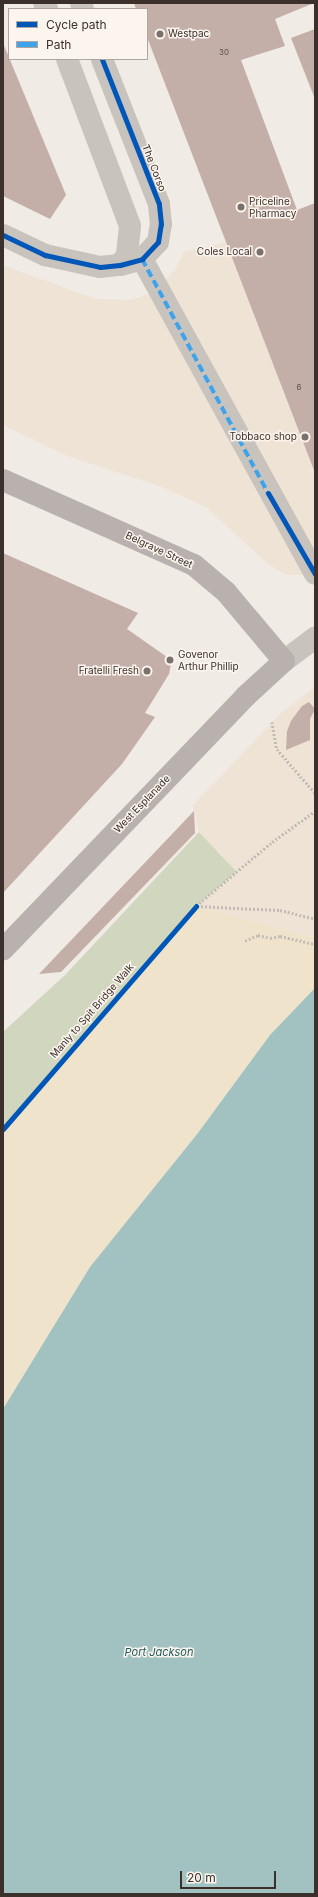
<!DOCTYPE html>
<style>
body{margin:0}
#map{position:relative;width:318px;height:1897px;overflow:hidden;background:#f0ebe5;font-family:Inter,sans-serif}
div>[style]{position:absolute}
.green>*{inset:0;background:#d1d6bf}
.sand>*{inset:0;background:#efe3cc}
.plaza>*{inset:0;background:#eee3d5}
.water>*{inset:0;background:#a1c2c1}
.building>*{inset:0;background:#c3afa7}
.path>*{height:2.5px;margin-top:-1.25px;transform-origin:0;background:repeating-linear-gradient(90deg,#c2bbb6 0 2px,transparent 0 4px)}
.minor>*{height:22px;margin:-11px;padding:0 11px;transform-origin:11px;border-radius:11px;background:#c9c3be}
.major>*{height:22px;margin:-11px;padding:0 11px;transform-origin:11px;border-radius:11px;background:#b8b1ad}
.quiet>*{height:4px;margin-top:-2px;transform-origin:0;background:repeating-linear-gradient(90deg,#3fa3eb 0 8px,transparent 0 12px)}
.cycleway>*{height:5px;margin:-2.5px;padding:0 2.5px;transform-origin:2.5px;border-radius:2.5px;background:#0057b8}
.dots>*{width:11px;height:11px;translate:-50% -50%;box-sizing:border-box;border:2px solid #fbf5ee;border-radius:50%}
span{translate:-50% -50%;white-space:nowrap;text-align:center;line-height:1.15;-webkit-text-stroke:3px #fbf5ee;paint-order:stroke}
.number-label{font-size:8px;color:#5d504a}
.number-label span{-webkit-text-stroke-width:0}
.poi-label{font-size:10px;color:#3b302b}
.left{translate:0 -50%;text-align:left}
.right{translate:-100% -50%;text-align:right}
.street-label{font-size:10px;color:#3b302b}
.water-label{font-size:11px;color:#1f5a5e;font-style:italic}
.frame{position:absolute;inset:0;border:4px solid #3b302b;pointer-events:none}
.legend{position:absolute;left:8px;top:8px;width:140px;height:52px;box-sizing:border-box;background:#fbf5ee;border:1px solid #aea6a0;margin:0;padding:5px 7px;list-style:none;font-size:12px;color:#3b302b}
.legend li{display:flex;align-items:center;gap:8px;height:20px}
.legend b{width:20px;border:1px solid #aea6a0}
.scale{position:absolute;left:180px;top:1871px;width:96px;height:18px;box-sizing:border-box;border:2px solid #3b302b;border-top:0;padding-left:5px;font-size:12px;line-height:14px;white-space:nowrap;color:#3b302b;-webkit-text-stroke:3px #fbf5ee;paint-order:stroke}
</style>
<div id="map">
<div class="green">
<i style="clip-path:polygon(199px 832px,237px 872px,196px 906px,3px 1129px,3px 1032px,65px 975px)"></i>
</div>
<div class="sand">
<i style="clip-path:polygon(196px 906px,315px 938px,315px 988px,270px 1035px,198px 1133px,90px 1267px,3px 1409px,3px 1129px)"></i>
</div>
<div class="plaza">
<i style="clip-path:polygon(226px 242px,315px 474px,315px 575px,287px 575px,269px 565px,206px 507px,160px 486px,70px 457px,3px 425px,3px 271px,5px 266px,96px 299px,131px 300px,151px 293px,175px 270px,184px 252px)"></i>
<i style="clip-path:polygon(315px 687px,315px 938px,196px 906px,237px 872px,199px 832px,193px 805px,282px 712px)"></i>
</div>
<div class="water">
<i style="clip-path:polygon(315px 988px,315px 1894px,3px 1894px,3px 1409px,90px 1267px,198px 1133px,270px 1035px)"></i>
</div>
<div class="building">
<i style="clip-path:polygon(134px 3px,314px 3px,275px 19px,285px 46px,241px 60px,297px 210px,315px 203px,315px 473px,147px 37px,147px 9px,136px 9px)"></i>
<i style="clip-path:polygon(315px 29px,315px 99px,291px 38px)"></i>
<i style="clip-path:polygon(3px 43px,66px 195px,50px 219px,3px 196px)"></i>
<i style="clip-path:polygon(3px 553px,138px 613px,127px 629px,167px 657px,171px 664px,169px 674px,145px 713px,155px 717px,122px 764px,3px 893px)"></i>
<i style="clip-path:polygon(309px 702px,315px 709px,310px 719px,310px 740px,286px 750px,287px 731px,291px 721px,302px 706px)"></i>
<i style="clip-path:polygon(194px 811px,195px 833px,61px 972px,39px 974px)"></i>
</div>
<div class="path">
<i style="left:272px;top:722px;width:27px;rotate:80deg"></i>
<i style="left:277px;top:749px;width:58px;rotate:49.2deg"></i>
<i style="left:196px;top:906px;width:99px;rotate:-40.1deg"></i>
<i style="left:272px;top:842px;width:53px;rotate:-35.8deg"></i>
<i style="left:197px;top:906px;width:83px;rotate:2.8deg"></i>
<i style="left:280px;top:910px;width:36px;rotate:14deg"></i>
<i style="left:245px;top:941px;width:14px;rotate:-25deg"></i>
<i style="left:258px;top:935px;width:12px;rotate:14deg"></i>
<i style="left:270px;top:938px;width:10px;rotate:-11deg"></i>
<i style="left:280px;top:936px;width:36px;rotate:13deg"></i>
</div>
<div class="minor">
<i style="left:44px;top:3px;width:7px;rotate:63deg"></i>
<i style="left:81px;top:3px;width:6px;rotate:72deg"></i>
<i style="left:67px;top:59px;width:178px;rotate:69.3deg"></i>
<i style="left:130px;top:226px;width:29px;rotate:96deg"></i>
<i style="left:127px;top:255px;width:12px;rotate:125deg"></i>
<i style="left:3px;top:235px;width:47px;rotate:25.5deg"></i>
<i style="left:45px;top:255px;width:56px;rotate:12.3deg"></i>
<i style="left:100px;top:267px;width:20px;rotate:-6deg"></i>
<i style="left:120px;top:265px;width:23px;rotate:-15deg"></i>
<i style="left:142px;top:259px;width:23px;rotate:-47deg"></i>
<i style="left:158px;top:242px;width:18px;rotate:-81deg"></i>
<i style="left:161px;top:224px;width:20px;rotate:-96deg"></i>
<i style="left:159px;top:204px;width:156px;rotate:-111.5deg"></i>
<i style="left:142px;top:259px;width:359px;rotate:61.2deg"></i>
<i style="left:284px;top:661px;width:39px;rotate:-37deg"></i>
</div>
<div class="major">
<i style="left:3px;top:480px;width:209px;rotate:24deg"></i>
<i style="left:194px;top:565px;width:42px;rotate:40.2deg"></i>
<i style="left:226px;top:592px;width:90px;rotate:50deg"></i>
<i style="left:284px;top:661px;width:52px;rotate:137.4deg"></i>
<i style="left:246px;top:696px;width:351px;rotate:133.8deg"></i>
</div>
<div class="quiet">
<i style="left:142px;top:259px;width:268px;rotate:61.7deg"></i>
</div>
<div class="cycleway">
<i style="left:3px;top:235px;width:47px;rotate:25.5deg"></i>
<i style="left:45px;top:255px;width:56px;rotate:12.3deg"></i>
<i style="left:100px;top:267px;width:20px;rotate:-6deg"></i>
<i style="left:120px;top:265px;width:23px;rotate:-15deg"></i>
<i style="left:142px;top:259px;width:23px;rotate:-47deg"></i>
<i style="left:158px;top:242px;width:18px;rotate:-81deg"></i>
<i style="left:161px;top:224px;width:20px;rotate:-96deg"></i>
<i style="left:159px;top:204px;width:156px;rotate:-111.5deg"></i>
<i style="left:268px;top:493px;width:94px;rotate:59.9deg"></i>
<i style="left:3px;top:1129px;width:295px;rotate:-49.1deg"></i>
</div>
<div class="dots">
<i style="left:160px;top:34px;background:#7a716c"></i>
<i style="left:241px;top:207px;background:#7a716c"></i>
<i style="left:260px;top:252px;background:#7a716c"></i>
<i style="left:305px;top:437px;background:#7a716c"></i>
<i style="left:170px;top:660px;background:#7a716c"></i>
<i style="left:147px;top:671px;background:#7a716c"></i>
</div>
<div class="number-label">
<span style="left:224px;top:53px">30</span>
<span style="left:299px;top:388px">6</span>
</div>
<div class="poi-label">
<span class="left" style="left:168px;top:34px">Westpac</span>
<span class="left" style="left:249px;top:207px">Priceline<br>Pharmacy</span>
<span class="right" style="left:252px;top:252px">Coles Local</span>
<span class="right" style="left:297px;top:437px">Tobbaco shop</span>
<span class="left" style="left:178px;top:660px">Govenor<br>Arthur Phillip</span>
<span class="right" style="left:139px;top:671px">Fratelli Fresh</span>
</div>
<div class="street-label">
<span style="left:154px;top:168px;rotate:69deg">The Corso</span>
<span style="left:159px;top:550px;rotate:25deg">Belgrave Street</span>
<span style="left:142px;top:804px;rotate:-46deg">West Esplanade</span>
<span style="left:92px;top:1011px;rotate:-49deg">Manly to Spit Bridge Walk</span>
</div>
<div class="water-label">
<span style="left:159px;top:1652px">Port Jackson</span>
</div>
<div class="frame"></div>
<ul class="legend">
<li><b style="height:5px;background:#0057b8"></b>Cycle path</li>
<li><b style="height:5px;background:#3fa3eb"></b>Path</li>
</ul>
<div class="scale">20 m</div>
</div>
